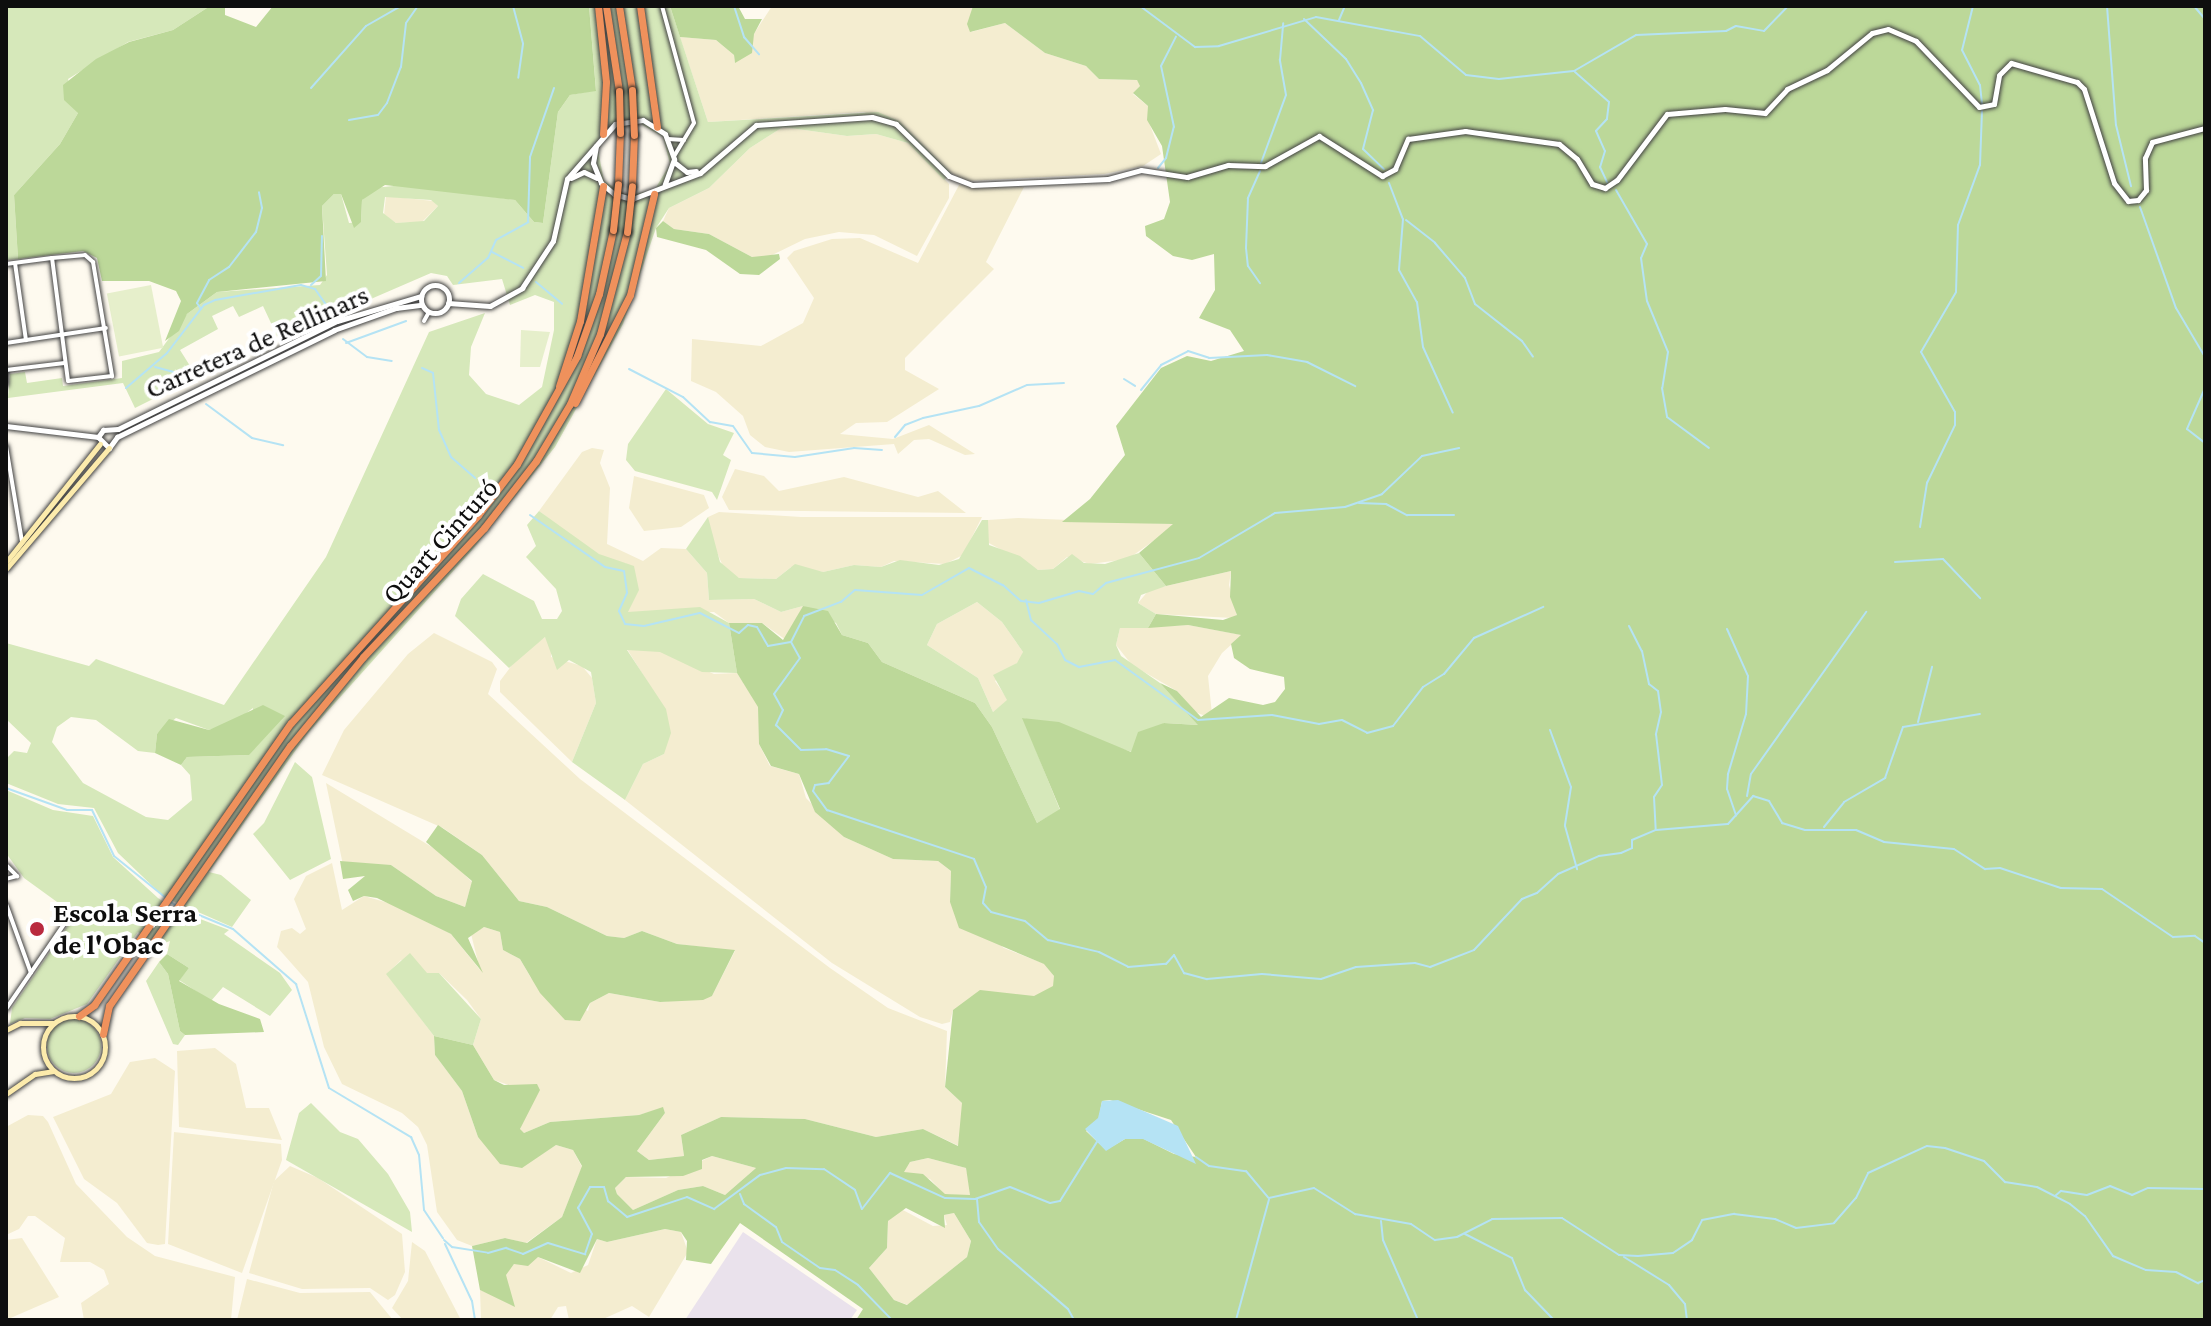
<!DOCTYPE html>
<meta charset="utf-8">
<style>
body{margin:0}
#map{position:relative;width:2211px;height:1326px;overflow:hidden;background:#fefaef;font-family:"Crimson Pro",serif}
div>[style]{position:absolute}
.industrial>*{inset:0;background:#eae2ec}
.farmland>*{inset:0;background:#f4edd0}
.green>*{inset:0;background:#d6e8ba}
.round{border-radius:50%}
.forest>*{inset:0;background:#bcd899}
.pitch>*{inset:0;background:#e6efcb;transform-origin:0 0}
.water>*{inset:0;background:#b5e3f4}
.stream>*{height:2px;margin:-1px;padding:0 1px;transform-origin:1px;border-radius:1px;background:#b5e3f4}
.roads{filter:drop-shadow(0 0 2px #414141) drop-shadow(0 0 2px #414141)}
.minor>*{height:4px;margin:-2px;padding:0 2px;transform-origin:2px;border-radius:2px;background:#fff}
.tertiary>*{height:5px;margin:-2.5px;padding:0 2.5px;transform-origin:2.5px;border-radius:2.5px;background:#fff}
.tertiary>.ring{margin:-2.5px;padding:0;box-sizing:content-box;background:none;border:5px solid #fff;border-radius:50%}
.secondary>*{height:5px;margin:-2.5px;padding:0 2.5px;transform-origin:2.5px;border-radius:2.5px;background:#fcebac}
.secondary>.ring{margin:-2.5px;padding:0;box-sizing:content-box;background:none;border:5px solid #fcebac;border-radius:50%}
.motorway>*{height:7px;margin:-3.5px;padding:0 3.5px;transform-origin:3.5px;border-radius:3.5px;background:#ef915c}
.bridges{filter:drop-shadow(0 0 2px #1f1f1f) drop-shadow(0 0 2px #1f1f1f)}
.motorway-bridge>*{height:7px;margin:-3.5px;padding:0 3.5px;transform-origin:3.5px;border-radius:3.5px;background:#ef915c}
.dots>*{width:22px;height:22px;translate:-50% -50%;box-sizing:border-box;border:4px solid #fff;border-radius:50%}
span{translate:-50% -50%;white-space:nowrap;text-align:center;line-height:1.15;-webkit-text-stroke:8px #fff;paint-order:stroke}
.street-label{font-size:28px;color:#0e0e0e}
.poi-label{font-size:28px;color:#0e0e0e;font-weight:700}
.left{translate:0 -50%;text-align:left}
.frame{position:absolute;inset:0;border:8px solid #0e0e0e;pointer-events:none}
</style>
<div id="map">
<div class="industrial">
<i style="clip-path:polygon(743px 1232px,857px 1310px,850px 1320px,685px 1320px)"></i>
</div>
<div class="farmland">
<i style="clip-path:polygon(772px 6px,973px 6px,971px 32px,1005px 23px,1045px 53px,1086px 66px,1099px 79px,1137px 80px,1141px 85px,1133px 94px,1148px 106px,1148px 120px,1161px 154px,1143px 166px,1104px 174px,967px 181px,951px 173px,906px 128px,864px 112px,708px 122px,680px 37px,716px 40px,734px 55px,735px 63px)"></i>
<i style="clip-path:polygon(783px 127px,847px 136px,876px 134px,908px 143px,922px 155px,949px 184px,949px 198px,917px 256px,874px 235px,839px 232px,805px 239px,766px 258px,752px 257px,709px 234px,674px 229px,663px 221px,669px 208px,709px 188px,750px 148px)"></i>
<i style="clip-path:polygon(959px 185px,1024px 187px,986px 262px,994px 269px,905px 358px,905px 370px,939px 389px,887px 422px,856px 423px,840px 434px,893px 439px,929px 425px,975px 454px,965px 455px,929px 439px,914px 440px,898px 454px,894px 444px,789px 452px,765px 447px,750px 435px,743px 416px,716px 392px,691px 381px,692px 339px,761px 346px,803px 323px,814px 298px,787px 258px,794px 251px,832px 239px,860px 238px,918px 263px)"></i>
<i style="clip-path:polygon(386px 196px,433px 201px,438px 206px,422px 222px,396px 223px,384px 215px)"></i>
<i style="clip-path:polygon(592px 448px,604px 450px,600px 463px,610px 488px,607px 544px,643px 561px,661px 548px,686px 549px,707px 573px,709px 600px,754px 599px,781px 612px,803px 606px,786px 640px,762px 623px,729px 623px,714px 612px,628px 612px,626px 563px,616px 564px,579px 543px,539px 511px,582px 452px)"></i>
<i style="clip-path:polygon(735px 469px,764px 476px,779px 491px,844px 477px,918px 497px,938px 491px,966px 513px,729px 510px,722px 497px)"></i>
<i style="clip-path:polygon(634px 476px,704px 495px,709px 508px,681px 527px,644px 531px,629px 508px)"></i>
<i style="clip-path:polygon(719px 512px,801px 517px,982px 517px,963px 555px,945px 564px,894px 561px,881px 567px,854px 565px,823px 572px,791px 567px,776px 579px,739px 578px,725px 571px,709px 534px,708px 517px)"></i>
<i style="clip-path:polygon(1018px 518px,1173px 524px,1173px 527px,1128px 559px,1090px 564px,1067px 557px,1053px 569px,1038px 570px,987px 542px,988px 520px)"></i>
<i style="clip-path:polygon(1231px 571px,1229px 585px,1237px 615px,1233px 618px,1156px 614px,1138px 603px,1149px 590px)"></i>
<i style="clip-path:polygon(977px 602px,1002px 622px,1023px 652px,1022px 659px,995px 681px,1008px 700px,993px 712px,978px 678px,927px 645px,937px 624px)"></i>
<i style="clip-path:polygon(1188px 625px,1242px 635px,1222px 653px,1208px 676px,1212px 714px,1208px 717px,1195px 712px,1177px 691px,1132px 665px,1116px 645px,1120px 628px)"></i>
<i style="clip-path:polygon(434px 633px,492px 662px,497px 669px,488px 694px,580px 779px,830px 968px,888px 1008px,947px 1031px,945px 1087px,962px 1103px,964px 1117px,959px 1146px,923px 1129px,876px 1137px,805px 1119px,721px 1117px,681px 1135px,684px 1156px,649px 1160px,637px 1151px,665px 1113px,663px 1108px,639px 1115px,550px 1122px,524px 1133px,520px 1130px,530px 1086px,517px 1088px,494px 1080px,473px 1045px,481px 1019px,467px 1000px,439px 973px,427px 974px,401px 960px,387px 974px,434px 1036px,435px 1055px,462px 1091px,478px 1137px,522px 1167px,556px 1145px,573px 1150px,582px 1167px,562px 1217px,526px 1243px,505px 1238px,472px 1246px,457px 1240px,437px 1212px,427px 1145px,418px 1127px,402px 1113px,342px 1084px,324px 1047px,308px 982px,277px 947px,281px 931px,292px 928px,300px 934px,306px 929px,294px 899px,306px 876px,332px 863px,342px 910px,364px 896px,392px 904px,451px 934px,480px 970px,471px 934px,484px 927px,500px 932px,503px 950px,520px 959px,531px 978px,588px 1011px,590px 1003px,609px 993px,660px 1002px,712px 996px,735px 951px,677px 944px,642px 931px,624px 938px,607px 936px,547px 907px,519px 901px,482px 855px,443px 828px,322px 775px,344px 730px,408px 654px)"></i>
<i style="clip-path:polygon(545px 637px,551px 641px,551px 657px,582px 666px,592px 678px,596px 703px,572px 762px,500px 692px,500px 681px,518px 657px)"></i>
<i style="clip-path:polygon(627px 649px,660px 651px,714px 674px,737px 673px,759px 707px,759px 744px,770px 766px,799px 774px,806px 798px,844px 837px,893px 859px,938px 861px,951px 871px,950px 902px,1004px 948px,1045px 964px,1054px 976px,1054px 986px,1041px 995px,953px 1010px,950px 1022px,942px 1024px,920px 1017px,832px 963px,625px 800px,643px 764px,664px 754px,650px 686px)"></i>
<i style="clip-path:polygon(326px 783px,445px 855px,472px 882px,465px 907px,436px 896px,391px 865px,343px 865px)"></i>
<i style="clip-path:polygon(215px 1048px,236px 1064px,246px 1108px,269px 1108px,282px 1140px,179px 1127px,177px 1051px)"></i>
<i style="clip-path:polygon(155px 1058px,175px 1071px,165px 1244px,158px 1245px,147px 1243px,117px 1203px,84px 1179px,53px 1117px,111px 1094px,130px 1062px)"></i>
<i style="clip-path:polygon(28px 1115px,43px 1116px,48px 1122px,76px 1184px,127px 1237px,155px 1256px,235px 1277px,231px 1320px,84px 1320px,81px 1303px,109px 1284px,104px 1270px,90px 1262px,60px 1262px,65px 1238px,35px 1216px,28px 1216px,19px 1229px,6px 1235px,6px 1127px)"></i>
<i style="clip-path:polygon(174px 1132px,281px 1144px,282px 1160px,242px 1273px,168px 1244px)"></i>
<i style="clip-path:polygon(712px 1156px,756px 1168px,725px 1195px,703px 1186px,678px 1190px,633px 1210px,617px 1194px,615px 1188px,626px 1177px,666px 1178px)"></i>
<i style="clip-path:polygon(928px 1158px,966px 1168px,971px 1196px,944px 1194px,930px 1179px,903px 1172px,910px 1162px)"></i>
<i style="clip-path:polygon(290px 1166px,318px 1178px,402px 1234px,405px 1272px,395px 1295px,388px 1300px,370px 1288px,302px 1289px,249px 1273px,274px 1181px)"></i>
<i style="clip-path:polygon(901px 1209px,933px 1226px,947px 1225px,944px 1215px,954px 1213px,971px 1241px,967px 1257px,908px 1305px,894px 1300px,869px 1268px,887px 1248px,888px 1221px)"></i>
<i style="clip-path:polygon(665px 1229px,681px 1232px,688px 1252px,649px 1317px,632px 1306px,601px 1320px,569px 1320px,566px 1306px,558px 1307px,550px 1320px,481px 1320px,480px 1290px,506px 1300px,506px 1274px,514px 1264px,538px 1257px,571px 1273px,588px 1265px,597px 1239px,607px 1242px)"></i>
<i style="clip-path:polygon(22px 1238px,59px 1297px,6px 1320px,6px 1240px)"></i>
<i style="clip-path:polygon(412px 1242px,425px 1251px,461px 1320px,403px 1320px,392px 1308px,408px 1281px)"></i>
<i style="clip-path:polygon(247px 1279px,300px 1293px,370px 1292px,393px 1320px,237px 1320px)"></i>
</div>
<div class="green">
<i style="clip-path:polygon(6px 6px,210px 6px,173px 30px,128px 42px,68px 79px,78px 113px,60px 144px,14px 195px,18px 259px,6px 260px)"></i>
<i style="clip-path:polygon(evenodd,589px 6px,670px 6px,708px 122px,878px 112px,899px 121px,951px 173px,944px 180px,908px 143px,876px 134px,847px 136px,783px 127px,750px 148px,709px 188px,669px 208px,656px 228px,623px 324px,555px 447px,473px 549px,308px 733px,209px 872px,221px 875px,251px 900px,232px 927px,164px 897px,118px 853px,94px 808px,58px 804px,6px 783px,6px 759px,14px 751px,27px 753px,31px 743px,6px 719px,6px 643px,89px 666px,96px 659px,224px 705px,326px 557px,429px 332px,485px 313px,471px 347px,469px 375px,486px 394px,519px 405px,542px 387px,554px 330px,554px 302px,535px 295px,510px 305px,502px 279px,453px 285px,447px 276px,431px 273px,283px 337px,277px 336px,263px 306px,239px 317px,233px 306px,212px 316px,218px 329px,180px 350px,197px 377px,135px 408px,123px 383px,8px 398px,10px 374px,25px 372px,27px 383px,62px 378px,63px 386px,122px 378px,122px 361px,159px 352px,187px 314px,217px 292px,320px 285px,327px 275px,322px 206px,334px 194px,341px 194px,349px 223px,361px 222px,362px 200px,373px 188px,404px 185px,515px 200px,534px 222px,543px 223px,558px 112px,570px 95px,596px 90px,589px 6px,639px 123px,663px 137px,670px 164px,655px 189px,628px 196px,604px 181px,598px 150px,612px 129px,639px 123px,589px 6px,385px 197px,431px 200px,438px 206px,424px 221px,396px 223px,383px 213px,385px 197px,589px 6px,253px 708px,249px 755px,187px 757px,181px 765px,190px 775px,192px 800px,168px 820px,146px 817px,83px 783px,52px 742px,57px 727px,71px 717px,96px 720px,138px 751px,155px 753px,157px 734px,176px 718px,209px 730px,233px 723px,253px 708px)"></i>
<i style="clip-path:polygon(666px 389px,708px 424px,734px 433px,723px 455px,731px 460px,717px 500px,712px 492px,635px 471px,626px 460px,628px 444px)"></i>
<i style="clip-path:polygon(539px 511px,599px 554px,634px 566px,639px 590px,628px 612px,700px 607px,729px 623px,737px 673px,702px 672px,660px 652px,627px 650px,666px 709px,671px 733px,664px 754px,643px 764px,625px 800px,572px 762px,596px 703px,591px 672px,569px 660px,557px 670px,545px 637px,509px 668px,455px 616px,461px 599px,483px 574px,534px 601px,542px 619px,557px 619px,562px 611px,556px 589px,526px 557px,536px 546px,527px 525px)"></i>
<i style="clip-path:polygon(evenodd,708px 517px,720px 562px,739px 578px,776px 579px,795px 564px,823px 572px,854px 565px,881px 567px,900px 560px,939px 565px,959px 559px,982px 520px,988px 520px,989px 545px,1020px 556px,1038px 570px,1053px 569px,1072px 554px,1084px 563px,1105px 564px,1139px 553px,1166px 586px,1141px 595px,1138px 603px,1156px 614px,1148px 628px,1120px 628px,1116px 645px,1121px 656px,1160px 683px,1199px 725px,1164px 723px,1132px 752px,1023px 718px,1060px 810px,1037px 823px,992px 727px,975px 703px,882px 662px,868px 643px,842px 635px,836px 623px,803px 606px,781px 612px,754px 599px,709px 600px,707px 573px,686px 549px,708px 517px,977px 602px,1002px 622px,1023px 652px,1017px 663px,993px 675px,1007px 700px,993px 712px,978px 678px,927px 645px,937px 624px,977px 602px)"></i>
<i style="clip-path:polygon(295px 762px,312px 777px,331px 859px,290px 880px,253px 834px,264px 823px)"></i>
<i style="clip-path:polygon(6px 790px,53px 810px,93px 816px,113px 857px,158px 898px,174px 909px,229px 930px,224px 934px,280px 973px,292px 990px,270px 1016px,223px 987px,211px 1001px,179px 980px,189px 968px,167px 954px,170px 941px,157px 946px,138px 932px,87px 1004px,50px 1019px,25px 1018px,10px 1024px,12px 1008px,75px 915px,24px 878px,6px 853px)"></i>
<i style="clip-path:polygon(410px 953px,427px 973px,439px 973px,481px 1019px,473px 1045px,434px 1036px,386px 974px)"></i>
<i style="clip-path:polygon(159px 962px,168px 974px,180px 1031px,185px 1035px,178px 1045px,173px 1044px,146px 981px)"></i>
<i class="round" style="left:47px;top:1019px;width:54px;height:54px"></i>
<i style="clip-path:polygon(311px 1103px,340px 1132px,358px 1139px,388px 1174px,410px 1212px,412px 1232px,286px 1160px,299px 1113px)"></i>
</div>
<div class="forest">
<i style="clip-path:polygon(210px 6px,225px 6px,225px 15px,256px 27px,273px 6px,589px 6px,596px 91px,570px 95px,558px 112px,543px 223px,534px 222px,515px 200px,385px 185px,362px 200px,361px 222px,354px 228px,341px 194px,334px 194px,322px 206px,326px 281px,217px 292px,187px 314px,179px 331px,165px 341px,181px 301px,176px 291px,149px 281px,102px 281px,97px 258px,83px 251px,18px 259px,14px 195px,60px 144px,78px 113px,64px 100px,63px 85px,96px 59px,129px 42px,173px 30px)"></i>
<i style="clip-path:polygon(670px 6px,738px 6px,745px 19px,762px 19px,754px 34px,752px 53px,735px 63px,734px 55px,716px 40px,680px 37px)"></i>
<i style="clip-path:polygon(evenodd,973px 6px,2205px 6px,2205px 1320px,856px 1320px,863px 1309px,740px 1223px,711px 1264px,686px 1260px,687px 1241px,681px 1232px,665px 1229px,607px 1242px,597px 1239px,580px 1273px,538px 1257px,528px 1266px,514px 1264px,506px 1275px,515px 1307px,480px 1290px,472px 1246px,505px 1238px,527px 1243px,562px 1217px,582px 1166px,573px 1150px,556px 1145px,522px 1168px,500px 1164px,478px 1137px,462px 1091px,435px 1055px,434px 1036px,473px 1045px,494px 1080px,504px 1085px,537px 1084px,540px 1090px,520px 1129px,524px 1133px,550px 1122px,639px 1115px,663px 1107px,665px 1113px,637px 1151px,649px 1160px,684px 1156px,681px 1135px,721px 1117px,805px 1119px,876px 1137px,923px 1129px,958px 1146px,962px 1103px,945px 1087px,953px 1010px,980px 990px,1034px 996px,1053px 986px,1054px 976px,1044px 964px,959px 928px,950px 902px,951px 871px,938px 861px,893px 859px,844px 837px,815px 812px,799px 774px,771px 766px,759px 744px,758px 707px,737px 673px,729px 623px,762px 623px,783px 640px,803px 606px,828px 611px,842px 635px,868px 643px,882px 662px,975px 703px,992px 727px,1037px 823px,1060px 809px,1022px 718px,1059px 722px,1131px 752px,1138px 732px,1164px 723px,1198px 725px,1160px 683px,1177px 691px,1201px 717px,1229px 698px,1263px 705px,1275px 702px,1285px 689px,1284px 677px,1250px 669px,1234px 658px,1231px 644px,1241px 635px,1188px 625px,1148px 628px,1156px 614px,1223px 620px,1237px 615px,1230px 597px,1231px 571px,1166px 586px,1139px 553px,1173px 524px,1062px 522px,1090px 499px,1125px 455px,1116px 426px,1161px 368px,1187px 356px,1211px 361px,1244px 351px,1230px 330px,1199px 318px,1215px 290px,1214px 254px,1192px 260px,1173px 256px,1146px 236px,1145px 226px,1164px 219px,1170px 202px,1162px 146px,1147px 120px,1148px 106px,1133px 93px,1140px 86px,1137px 80px,1099px 79px,1086px 66px,1045px 53px,1005px 23px,970px 32px,967px 24px,973px 6px,1110px 1100px,1171px 1120px,1196px 1157px,1174px 1154px,1144px 1139px,1125px 1139px,1106px 1150px,1086px 1131px,1099px 1118px,1102px 1101px,1110px 1100px,973px 6px,712px 1156px,756px 1168px,725px 1195px,703px 1186px,678px 1190px,633px 1210px,617px 1194px,615px 1188px,626px 1177px,683px 1176px,702px 1169px,702px 1160px,712px 1156px,973px 6px,928px 1158px,966px 1168px,970px 1195px,945px 1194px,923px 1174px,904px 1172px,910px 1162px,928px 1158px,973px 6px,906px 1208px,945px 1228px,944px 1215px,954px 1213px,971px 1241px,967px 1257px,907px 1305px,894px 1300px,869px 1268px,887px 1248px,888px 1221px,906px 1208px)"></i>
<i style="clip-path:polygon(663px 221px,674px 229px,709px 234px,752px 257px,779px 254px,780px 259px,759px 275px,740px 274px,706px 250px,657px 237px,656px 228px)"></i>
<i style="clip-path:polygon(263px 705px,285px 716px,249px 755px,187px 757px,181px 765px,155px 753px,157px 734px,169px 719px,209px 730px)"></i>
<i style="clip-path:polygon(438px 825px,482px 855px,519px 901px,547px 907px,607px 936px,624px 938px,642px 931px,677px 944px,735px 950px,712px 996px,703px 1000px,660px 1002px,609px 993px,590px 1003px,580px 1021px,565px 1020px,540px 993px,520px 959px,503px 950px,500px 932px,484px 927px,468px 938px,483px 973px,451px 934px,377px 898px,364px 896px,353px 901px,348px 890px,365px 876px,343px 879px,340px 861px,391px 865px,436px 896px,465px 907px,472px 881px,426px 842px)"></i>
<i style="clip-path:polygon(167px 954px,189px 968px,179px 981px,219px 1004px,260px 1019px,264px 1032px,185px 1035px,180px 1031px,168px 974px,159px 962px)"></i>
</div>
<div class="pitch">
<i style="left:151px;top:285px;width:64px;height:45px;rotate:79deg"></i>
<i style="clip-path:polygon(521px 330px,550px 332px,540px 367px,520px 367px)"></i>
</div>
<div class="water">
<i style="clip-path:polygon(1118px 1100px,1178px 1126px,1196px 1164px,1143px 1139px,1125px 1139px,1106px 1151px,1085px 1129px,1098px 1118px,1102px 1101px)"></i>
</div>
<div class="stream">
<i style="left:513px;top:6px;width:39px;rotate:75deg"></i>
<i style="left:523px;top:44px;width:34px;rotate:98deg"></i>
<i style="left:734px;top:6px;width:33px;rotate:72deg"></i>
<i style="left:744px;top:37px;width:23px;rotate:49deg"></i>
<i style="left:1140px;top:6px;width:69px;rotate:36.7deg"></i>
<i style="left:1195px;top:47px;width:24px;rotate:-2deg"></i>
<i style="left:1219px;top:46px;width:101px;rotate:-16.6deg"></i>
<i style="left:1316px;top:17px;width:106px;rotate:10.4deg"></i>
<i style="left:1420px;top:36px;width:60px;rotate:40.3deg"></i>
<i style="left:1466px;top:75px;width:33px;rotate:7deg"></i>
<i style="left:1499px;top:79px;width:75px;rotate:-6.1deg"></i>
<i style="left:1574px;top:71px;width:72px;rotate:-30.1deg"></i>
<i style="left:1636px;top:35px;width:90px;rotate:-2.5deg"></i>
<i style="left:1726px;top:31px;width:11px;rotate:-27deg"></i>
<i style="left:1736px;top:26px;width:28px;rotate:10deg"></i>
<i style="left:1764px;top:31px;width:35px;rotate:-46deg"></i>
<i style="left:1973px;top:6px;width:45px;rotate:104deg"></i>
<i style="left:1962px;top:50px;width:39px;rotate:63deg"></i>
<i style="left:1980px;top:85px;width:19px;rotate:84deg"></i>
<i style="left:2107px;top:6px;width:119px;rotate:85.7deg"></i>
<i style="left:2116px;top:125px;width:63px;rotate:76.2deg"></i>
<i style="left:2194px;top:6px;width:16px;rotate:50deg"></i>
<i style="left:2204px;top:18px;width:22px;rotate:87deg"></i>
<i style="left:1304px;top:19px;width:58px;rotate:43.6deg"></i>
<i style="left:1346px;top:59px;width:28px;rotate:58deg"></i>
<i style="left:1361px;top:83px;width:30px;rotate:66deg"></i>
<i style="left:1373px;top:110px;width:40px;rotate:104.4deg"></i>
<i style="left:1363px;top:149px;width:29px;rotate:44deg"></i>
<i style="left:1339px;top:20px;width:15px;rotate:-67deg"></i>
<i style="left:1575px;top:72px;width:45px;rotate:41.4deg"></i>
<i style="left:1609px;top:102px;width:17px;rotate:97deg"></i>
<i style="left:1607px;top:119px;width:16px;rotate:133deg"></i>
<i style="left:1596px;top:131px;width:22px;rotate:66deg"></i>
<i style="left:1605px;top:151px;width:17px;rotate:107deg"></i>
<i style="left:1600px;top:167px;width:17px;rotate:65deg"></i>
<i style="left:311px;top:88px;width:83px;rotate:-48.4deg"></i>
<i style="left:366px;top:26px;width:40px;rotate:-29.7deg"></i>
<i style="left:349px;top:120px;width:29px;rotate:-10deg"></i>
<i style="left:378px;top:115px;width:15px;rotate:-53deg"></i>
<i style="left:387px;top:103px;width:39px;rotate:-69deg"></i>
<i style="left:401px;top:67px;width:44px;rotate:-83.5deg"></i>
<i style="left:406px;top:23px;width:21px;rotate:-55deg"></i>
<i style="left:1261px;top:163px;width:72px;rotate:-69.8deg"></i>
<i style="left:1286px;top:95px;width:36px;rotate:-100deg"></i>
<i style="left:1280px;top:60px;width:37px;rotate:-85deg"></i>
<i style="left:1158px;top:168px;width:13px;rotate:-51deg"></i>
<i style="left:1166px;top:158px;width:32px;rotate:-76deg"></i>
<i style="left:1174px;top:127px;width:62px;rotate:-102deg"></i>
<i style="left:1161px;top:66px;width:33px;rotate:-63deg"></i>
<i style="left:1260px;top:171px;width:30px;rotate:114deg"></i>
<i style="left:1248px;top:198px;width:50px;rotate:92.3deg"></i>
<i style="left:1246px;top:248px;width:18px;rotate:84deg"></i>
<i style="left:1248px;top:266px;width:21px;rotate:55deg"></i>
<i style="left:1389px;top:183px;width:39px;rotate:69deg"></i>
<i style="left:1403px;top:219px;width:51px;rotate:94.5deg"></i>
<i style="left:1399px;top:270px;width:37px;rotate:61deg"></i>
<i style="left:1417px;top:302px;width:45px;rotate:82.4deg"></i>
<i style="left:1423px;top:347px;width:72px;rotate:65.6deg"></i>
<i style="left:1616px;top:190px;width:62px;rotate:60.1deg"></i>
<i style="left:1647px;top:244px;width:15px;rotate:113deg"></i>
<i style="left:1641px;top:258px;width:43px;rotate:82.1deg"></i>
<i style="left:1647px;top:301px;width:55px;rotate:67.6deg"></i>
<i style="left:1668px;top:352px;width:36px;rotate:99deg"></i>
<i style="left:1662px;top:388px;width:29px;rotate:80deg"></i>
<i style="left:1667px;top:417px;width:52px;rotate:36.4deg"></i>
<i style="left:2140px;top:207px;width:107px;rotate:70.4deg"></i>
<i style="left:2176px;top:308px;width:57px;rotate:59.4deg"></i>
<i style="left:1406px;top:220px;width:37px;rotate:38deg"></i>
<i style="left:1435px;top:243px;width:46px;rotate:49.4deg"></i>
<i style="left:1465px;top:278px;width:28px;rotate:69deg"></i>
<i style="left:1475px;top:304px;width:60px;rotate:38.2deg"></i>
<i style="left:1522px;top:341px;width:19px;rotate:55deg"></i>
<i style="left:492px;top:252px;width:35px;rotate:27deg"></i>
<i style="left:536px;top:282px;width:34px;rotate:40deg"></i>
<i style="left:459px;top:283px;width:38px;rotate:-41deg"></i>
<i style="left:488px;top:258px;width:20px;rotate:-66deg"></i>
<i style="left:496px;top:240px;width:37px;rotate:-29deg"></i>
<i style="left:528px;top:222px;width:65px;rotate:-88.2deg"></i>
<i style="left:530px;top:157px;width:73px;rotate:-70.8deg"></i>
<i style="left:311px;top:285px;width:13px;rotate:-42deg"></i>
<i style="left:321px;top:276px;width:40px;rotate:-88.6deg"></i>
<i style="left:201px;top:309px;width:7px;rotate:-124deg"></i>
<i style="left:197px;top:303px;width:26px;rotate:-62deg"></i>
<i style="left:209px;top:280px;width:24px;rotate:-33deg"></i>
<i style="left:229px;top:267px;width:44px;rotate:-52.4deg"></i>
<i style="left:256px;top:232px;width:25px;rotate:-76deg"></i>
<i style="left:262px;top:208px;width:16px;rotate:-101deg"></i>
<i style="left:343px;top:339px;width:30px;rotate:37deg"></i>
<i style="left:367px;top:357px;width:25px;rotate:9deg"></i>
<i style="left:346px;top:343px;width:64px;rotate:-20.1deg"></i>
<i style="left:155px;top:367px;width:30px;rotate:15deg"></i>
<i style="left:422px;top:368px;width:12px;rotate:24deg"></i>
<i style="left:433px;top:373px;width:57px;rotate:84deg"></i>
<i style="left:439px;top:430px;width:30px;rotate:66deg"></i>
<i style="left:451px;top:457px;width:32px;rotate:41deg"></i>
<i style="left:629px;top:369px;width:61px;rotate:27.4deg"></i>
<i style="left:683px;top:397px;width:37px;rotate:43deg"></i>
<i style="left:710px;top:422px;width:23px;rotate:10deg"></i>
<i style="left:733px;top:426px;width:33px;rotate:55deg"></i>
<i style="left:752px;top:453px;width:43px;rotate:5.3deg"></i>
<i style="left:795px;top:457px;width:60px;rotate:-8.7deg"></i>
<i style="left:854px;top:448px;width:28px;rotate:4deg"></i>
<i style="left:1124px;top:379px;width:13px;rotate:32deg"></i>
<i style="left:126px;top:388px;width:54px;rotate:-40.5deg"></i>
<i style="left:167px;top:353px;width:61px;rotate:-52.4deg"></i>
<i style="left:204px;top:305px;width:12px;rotate:-24deg"></i>
<i style="left:215px;top:300px;width:87px;rotate:-9.9deg"></i>
<i style="left:301px;top:285px;width:15px;rotate:16deg"></i>
<i style="left:315px;top:289px;width:24px;rotate:55deg"></i>
<i style="left:2205px;top:388px;width:45px;rotate:113.7deg"></i>
<i style="left:2187px;top:429px;width:23px;rotate:38deg"></i>
<i style="left:1141px;top:390px;width:32px;rotate:-51deg"></i>
<i style="left:1161px;top:365px;width:30px;rotate:-27deg"></i>
<i style="left:1188px;top:351px;width:22px;rotate:18deg"></i>
<i style="left:1209px;top:358px;width:58px;rotate:-3deg"></i>
<i style="left:1267px;top:355px;width:41px;rotate:9.9deg"></i>
<i style="left:1307px;top:362px;width:54px;rotate:26.6deg"></i>
<i style="left:206px;top:404px;width:57px;rotate:36.5deg"></i>
<i style="left:252px;top:438px;width:32px;rotate:13deg"></i>
<i style="left:895px;top:437px;width:16px;rotate:-50deg"></i>
<i style="left:905px;top:425px;width:19px;rotate:-21deg"></i>
<i style="left:923px;top:418px;width:57px;rotate:-12.1deg"></i>
<i style="left:979px;top:406px;width:52px;rotate:-23.6deg"></i>
<i style="left:1027px;top:385px;width:37px;rotate:-3deg"></i>
<i style="left:1359px;top:503px;width:27px;rotate:2deg"></i>
<i style="left:1386px;top:504px;width:24px;rotate:28deg"></i>
<i style="left:1407px;top:515px;width:47px"></i>
<i style="left:530px;top:515px;width:91px;rotate:34.7deg"></i>
<i style="left:605px;top:567px;width:19px;rotate:12deg"></i>
<i style="left:624px;top:571px;width:22px;rotate:82deg"></i>
<i style="left:627px;top:593px;width:20px;rotate:114deg"></i>
<i style="left:619px;top:611px;width:14px;rotate:65deg"></i>
<i style="left:625px;top:624px;width:19px;rotate:6deg"></i>
<i style="left:644px;top:626px;width:57px;rotate:-13.1deg"></i>
<i style="left:700px;top:613px;width:44px;rotate:27.1deg"></i>
<i style="left:739px;top:633px;width:12px;rotate:-42deg"></i>
<i style="left:748px;top:625px;width:9px;rotate:13deg"></i>
<i style="left:757px;top:627px;width:22px;rotate:60deg"></i>
<i style="left:768px;top:646px;width:23px;rotate:-10deg"></i>
<i style="left:791px;top:642px;width:18px;rotate:61deg"></i>
<i style="left:800px;top:658px;width:44px;rotate:125.8deg"></i>
<i style="left:774px;top:694px;width:18px;rotate:61deg"></i>
<i style="left:783px;top:710px;width:17px;rotate:115deg"></i>
<i style="left:776px;top:725px;width:35px;rotate:45deg"></i>
<i style="left:801px;top:750px;width:25px;rotate:-2deg"></i>
<i style="left:826px;top:749px;width:24px;rotate:17deg"></i>
<i style="left:849px;top:756px;width:34px;rotate:127deg"></i>
<i style="left:829px;top:783px;width:14px;rotate:172deg"></i>
<i style="left:815px;top:785px;width:6px;rotate:108deg"></i>
<i style="left:813px;top:791px;width:24px;rotate:54deg"></i>
<i style="left:827px;top:810px;width:155px;rotate:18.4deg"></i>
<i style="left:974px;top:859px;width:30px;rotate:67deg"></i>
<i style="left:986px;top:887px;width:16px;rotate:101deg"></i>
<i style="left:983px;top:903px;width:12px;rotate:48deg"></i>
<i style="left:991px;top:912px;width:35px;rotate:15deg"></i>
<i style="left:1025px;top:921px;width:30px;rotate:40deg"></i>
<i style="left:1048px;top:940px;width:52px;rotate:13.2deg"></i>
<i style="left:1099px;top:952px;width:33px;rotate:27deg"></i>
<i style="left:1128px;top:967px;width:38px;rotate:-5deg"></i>
<i style="left:1166px;top:964px;width:12px;rotate:-48deg"></i>
<i style="left:1174px;top:955px;width:21px;rotate:61deg"></i>
<i style="left:1184px;top:973px;width:24px;rotate:15deg"></i>
<i style="left:1207px;top:979px;width:55px;rotate:-5.2deg"></i>
<i style="left:1262px;top:974px;width:59px;rotate:4.8deg"></i>
<i style="left:1321px;top:979px;width:37px;rotate:-19deg"></i>
<i style="left:1356px;top:967px;width:59px;rotate:-3.9deg"></i>
<i style="left:1415px;top:963px;width:16px;rotate:15deg"></i>
<i style="left:1430px;top:967px;width:47px;rotate:-21.1deg"></i>
<i style="left:1474px;top:950px;width:70px;rotate:-46.7deg"></i>
<i style="left:1522px;top:899px;width:16px;rotate:-22deg"></i>
<i style="left:1537px;top:893px;width:28px;rotate:-42deg"></i>
<i style="left:1558px;top:874px;width:45px;rotate:-23.7deg"></i>
<i style="left:1599px;top:856px;width:22px;rotate:-8deg"></i>
<i style="left:1621px;top:853px;width:12px;rotate:-24deg"></i>
<i style="left:1632px;top:848px;width:8px;rotate:-90deg"></i>
<i style="left:1632px;top:840px;width:26px;rotate:-23deg"></i>
<i style="left:1656px;top:830px;width:72px;rotate:-4.8deg"></i>
<i style="left:1728px;top:824px;width:38px;rotate:-48deg"></i>
<i style="left:1753px;top:796px;width:17px;rotate:17deg"></i>
<i style="left:1769px;top:801px;width:26px;rotate:59deg"></i>
<i style="left:1782px;top:823px;width:24px;rotate:17deg"></i>
<i style="left:1805px;top:830px;width:51px"></i>
<i style="left:1856px;top:830px;width:30px;rotate:23deg"></i>
<i style="left:1884px;top:842px;width:70px;rotate:5.7deg"></i>
<i style="left:1954px;top:849px;width:37px;rotate:33deg"></i>
<i style="left:1985px;top:869px;width:15px;rotate:-4deg"></i>
<i style="left:2000px;top:868px;width:64px;rotate:18.2deg"></i>
<i style="left:2061px;top:888px;width:41px;rotate:1.4deg"></i>
<i style="left:2102px;top:889px;width:86px;rotate:34.1deg"></i>
<i style="left:2173px;top:937px;width:22px;rotate:-3deg"></i>
<i style="left:2195px;top:936px;width:12px;rotate:35deg"></i>
<i style="left:1920px;top:527px;width:45px;rotate:-81deg"></i>
<i style="left:1927px;top:483px;width:64px;rotate:-64.2deg"></i>
<i style="left:1955px;top:425px;width:13px;rotate:-90deg"></i>
<i style="left:1955px;top:412px;width:69px;rotate:-119.5deg"></i>
<i style="left:1921px;top:352px;width:69px;rotate:-59.7deg"></i>
<i style="left:1956px;top:292px;width:67px;rotate:-88.3deg"></i>
<i style="left:1958px;top:225px;width:64px;rotate:-69.9deg"></i>
<i style="left:1980px;top:165px;width:54px;rotate:-87.9deg"></i>
<i style="left:1895px;top:562px;width:48px;rotate:-3.6deg"></i>
<i style="left:1943px;top:559px;width:54px;rotate:46.5deg"></i>
<i style="left:1026px;top:600px;width:21px;rotate:76deg"></i>
<i style="left:1031px;top:620px;width:35px;rotate:43deg"></i>
<i style="left:1057px;top:644px;width:18px;rotate:63deg"></i>
<i style="left:1065px;top:660px;width:16px;rotate:27deg"></i>
<i style="left:1079px;top:667px;width:37px;rotate:-11deg"></i>
<i style="left:1115px;top:660px;width:102px;rotate:35.9deg"></i>
<i style="left:1198px;top:720px;width:74px;rotate:-3.9deg"></i>
<i style="left:1272px;top:715px;width:48px;rotate:10.8deg"></i>
<i style="left:1319px;top:724px;width:23px;rotate:-10deg"></i>
<i style="left:1342px;top:720px;width:28px;rotate:27deg"></i>
<i style="left:1367px;top:733px;width:27px;rotate:-15deg"></i>
<i style="left:1393px;top:726px;width:49px;rotate:-52.4deg"></i>
<i style="left:1423px;top:687px;width:25px;rotate:-32deg"></i>
<i style="left:1444px;top:674px;width:47px;rotate:-50.2deg"></i>
<i style="left:1474px;top:638px;width:76px;rotate:-24.2deg"></i>
<i style="left:1629px;top:626px;width:28px;rotate:63deg"></i>
<i style="left:1642px;top:651px;width:34px;rotate:78deg"></i>
<i style="left:1649px;top:684px;width:11px;rotate:38deg"></i>
<i style="left:1658px;top:691px;width:21px;rotate:82deg"></i>
<i style="left:1661px;top:712px;width:23px;rotate:103deg"></i>
<i style="left:1656px;top:734px;width:51px;rotate:83.3deg"></i>
<i style="left:1662px;top:785px;width:14px;rotate:124deg"></i>
<i style="left:1654px;top:797px;width:33px;rotate:87deg"></i>
<i style="left:1727px;top:629px;width:51px;rotate:65.9deg"></i>
<i style="left:1748px;top:676px;width:38px;rotate:93deg"></i>
<i style="left:1746px;top:714px;width:63px;rotate:106.7deg"></i>
<i style="left:1728px;top:774px;width:15px;rotate:94deg"></i>
<i style="left:1727px;top:789px;width:28px;rotate:71deg"></i>
<i style="left:791px;top:642px;width:29px;rotate:-63deg"></i>
<i style="left:804px;top:616px;width:40px;rotate:-21deg"></i>
<i style="left:841px;top:602px;width:18px;rotate:-41deg"></i>
<i style="left:855px;top:590px;width:67px;rotate:4.3deg"></i>
<i style="left:922px;top:595px;width:54px;rotate:-29.9deg"></i>
<i style="left:969px;top:568px;width:38px;rotate:27deg"></i>
<i style="left:1003px;top:585px;width:24px;rotate:42deg"></i>
<i style="left:1021px;top:601px;width:18px;rotate:6deg"></i>
<i style="left:1039px;top:603px;width:42px;rotate:-16.7deg"></i>
<i style="left:1079px;top:591px;width:14px;rotate:12deg"></i>
<i style="left:1093px;top:594px;width:17px;rotate:-40deg"></i>
<i style="left:1106px;top:583px;width:96px;rotate:-15deg"></i>
<i style="left:1199px;top:558px;width:88px;rotate:-30.6deg"></i>
<i style="left:1275px;top:513px;width:70px;rotate:-4.9deg"></i>
<i style="left:1345px;top:507px;width:39px;rotate:-19deg"></i>
<i style="left:1382px;top:494px;width:55px;rotate:-43.5deg"></i>
<i style="left:1422px;top:456px;width:38px;rotate:-12deg"></i>
<i style="left:1918px;top:722px;width:57px;rotate:-75.7deg"></i>
<i style="left:1550px;top:730px;width:61px;rotate:69.8deg"></i>
<i style="left:1571px;top:787px;width:39px;rotate:99deg"></i>
<i style="left:1565px;top:826px;width:45px;rotate:74.4deg"></i>
<i style="left:6px;top:788px;width:65px;rotate:19.8deg"></i>
<i style="left:67px;top:810px;width:25px"></i>
<i style="left:92px;top:810px;width:51px;rotate:64.4deg"></i>
<i style="left:114px;top:856px;width:80px;rotate:38.9deg"></i>
<i style="left:1747px;top:796px;width:22px;rotate:-80deg"></i>
<i style="left:1751px;top:774px;width:199px;rotate:-54.6deg"></i>
<i style="left:1824px;top:827px;width:32px;rotate:-51deg"></i>
<i style="left:1844px;top:802px;width:48px;rotate:-30.3deg"></i>
<i style="left:1885px;top:778px;width:54px;rotate:-70.6deg"></i>
<i style="left:1903px;top:727px;width:78px;rotate:-9.6deg"></i>
<i style="left:182px;top:908px;width:55px;rotate:22.4deg"></i>
<i style="left:233px;top:929px;width:84px;rotate:41.1deg"></i>
<i style="left:296px;top:984px;width:109px;rotate:72.4deg"></i>
<i style="left:329px;top:1088px;width:96px;rotate:30.9deg"></i>
<i style="left:411px;top:1137px;width:20px;rotate:66deg"></i>
<i style="left:419px;top:1155px;width:55px;rotate:84.8deg"></i>
<i style="left:424px;top:1210px;width:34px;rotate:56deg"></i>
<i style="left:1196px;top:1157px;width:16px;rotate:35deg"></i>
<i style="left:1209px;top:1166px;width:37px;rotate:8deg"></i>
<i style="left:1246px;top:1171px;width:35px;rotate:50deg"></i>
<i style="left:1269px;top:1198px;width:46px;rotate:-12.5deg"></i>
<i style="left:1314px;top:1188px;width:49px;rotate:32.4deg"></i>
<i style="left:1355px;top:1214px;width:57px;rotate:10.1deg"></i>
<i style="left:1411px;top:1224px;width:29px;rotate:34deg"></i>
<i style="left:1435px;top:1240px;width:22px;rotate:-8deg"></i>
<i style="left:1457px;top:1237px;width:39px;rotate:-27deg"></i>
<i style="left:1492px;top:1219px;width:70px;rotate:-0.8deg"></i>
<i style="left:1562px;top:1218px;width:68px;rotate:33deg"></i>
<i style="left:1619px;top:1255px;width:19px;rotate:3deg"></i>
<i style="left:1638px;top:1256px;width:35px;rotate:-5deg"></i>
<i style="left:1673px;top:1253px;width:23px;rotate:-34deg"></i>
<i style="left:1692px;top:1240px;width:22px;rotate:-63deg"></i>
<i style="left:1702px;top:1220px;width:33px;rotate:-11deg"></i>
<i style="left:1734px;top:1214px;width:41px;rotate:7deg"></i>
<i style="left:1775px;top:1219px;width:23px;rotate:23deg"></i>
<i style="left:1796px;top:1228px;width:38px;rotate:-7deg"></i>
<i style="left:1834px;top:1223px;width:33px;rotate:-49deg"></i>
<i style="left:1856px;top:1198px;width:28px;rotate:-64deg"></i>
<i style="left:1868px;top:1173px;width:65px;rotate:-24.6deg"></i>
<i style="left:1927px;top:1146px;width:18px;rotate:6deg"></i>
<i style="left:1945px;top:1148px;width:41px;rotate:18.4deg"></i>
<i style="left:1984px;top:1161px;width:30px;rotate:45deg"></i>
<i style="left:2005px;top:1182px;width:32px;rotate:9deg"></i>
<i style="left:2037px;top:1187px;width:37px;rotate:27deg"></i>
<i style="left:2070px;top:1204px;width:19px;rotate:39deg"></i>
<i style="left:2085px;top:1216px;width:49px;rotate:55deg"></i>
<i style="left:2113px;top:1256px;width:36px;rotate:23deg"></i>
<i style="left:2146px;top:1270px;width:30px;rotate:4deg"></i>
<i style="left:2176px;top:1272px;width:25px;rotate:27deg"></i>
<i style="left:2198px;top:1283px;width:8px;rotate:-23deg"></i>
<i style="left:740px;top:1194px;width:11px;rotate:68deg"></i>
<i style="left:744px;top:1204px;width:39px;rotate:36deg"></i>
<i style="left:776px;top:1227px;width:16px;rotate:68deg"></i>
<i style="left:782px;top:1242px;width:46px;rotate:34.4deg"></i>
<i style="left:820px;top:1268px;width:15px;rotate:8deg"></i>
<i style="left:835px;top:1270px;width:27px;rotate:33deg"></i>
<i style="left:858px;top:1285px;width:49px;rotate:45.8deg"></i>
<i style="left:2055px;top:1196px;width:8px;rotate:-40deg"></i>
<i style="left:2061px;top:1191px;width:26px;rotate:9deg"></i>
<i style="left:2087px;top:1195px;width:25px;rotate:-21deg"></i>
<i style="left:2110px;top:1186px;width:24px;rotate:22deg"></i>
<i style="left:2132px;top:1195px;width:17px;rotate:-24deg"></i>
<i style="left:2148px;top:1188px;width:57px;rotate:1deg"></i>
<i style="left:977px;top:1199px;width:23px;rotate:85deg"></i>
<i style="left:979px;top:1222px;width:33px;rotate:55deg"></i>
<i style="left:998px;top:1249px;width:92px;rotate:40.6deg"></i>
<i style="left:1068px;top:1309px;width:13px;rotate:61deg"></i>
<i style="left:1381px;top:1221px;width:19px;rotate:84deg"></i>
<i style="left:1383px;top:1240px;width:87px;rotate:66.4deg"></i>
<i style="left:1465px;top:1234px;width:53px;rotate:27.1deg"></i>
<i style="left:1512px;top:1258px;width:35px;rotate:68deg"></i>
<i style="left:1525px;top:1290px;width:42px;rotate:46deg"></i>
<i style="left:444px;top:1240px;width:11px;rotate:41deg"></i>
<i style="left:452px;top:1247px;width:36px;rotate:9deg"></i>
<i style="left:488px;top:1253px;width:19px;rotate:-16deg"></i>
<i style="left:506px;top:1248px;width:18px;rotate:19deg"></i>
<i style="left:523px;top:1254px;width:27px;rotate:-24deg"></i>
<i style="left:548px;top:1243px;width:39px;rotate:17deg"></i>
<i style="left:585px;top:1254px;width:21px;rotate:-71deg"></i>
<i style="left:592px;top:1234px;width:30px;rotate:-118deg"></i>
<i style="left:578px;top:1208px;width:24px;rotate:-60deg"></i>
<i style="left:590px;top:1187px;width:14px"></i>
<i style="left:604px;top:1187px;width:15px;rotate:74deg"></i>
<i style="left:608px;top:1201px;width:25px;rotate:40deg"></i>
<i style="left:627px;top:1217px;width:63px;rotate:-18.4deg"></i>
<i style="left:687px;top:1197px;width:30px;rotate:24deg"></i>
<i style="left:714px;top:1209px;width:57px;rotate:-36.5deg"></i>
<i style="left:760px;top:1175px;width:27px;rotate:-15deg"></i>
<i style="left:786px;top:1168px;width:38px;rotate:2deg"></i>
<i style="left:824px;top:1169px;width:37px;rotate:34deg"></i>
<i style="left:855px;top:1190px;width:20px;rotate:70deg"></i>
<i style="left:862px;top:1209px;width:46px;rotate:-52.1deg"></i>
<i style="left:890px;top:1173px;width:60px;rotate:24.4deg"></i>
<i style="left:945px;top:1198px;width:30px;rotate:2deg"></i>
<i style="left:975px;top:1199px;width:37px;rotate:-19deg"></i>
<i style="left:1010px;top:1187px;width:43px;rotate:21.8deg"></i>
<i style="left:1050px;top:1203px;width:10px;rotate:-11deg"></i>
<i style="left:1060px;top:1201px;width:75px;rotate:-58deg"></i>
<i style="left:445px;top:1244px;width:63px;rotate:64.7deg"></i>
<i style="left:472px;top:1301px;width:19px;rotate:81deg"></i>
<i style="left:1624px;top:1257px;width:53px;rotate:31.9deg"></i>
<i style="left:1669px;top:1285px;width:25px;rotate:50deg"></i>
<i style="left:1685px;top:1304px;width:16px;rotate:83deg"></i>
<i style="left:1236px;top:1320px;width:125px;rotate:-74.7deg"></i>
</div>
<div class="roads">
<div class="minor">
<i style="left:662px;top:6px;width:121px;rotate:74.7deg"></i>
<i style="left:694px;top:123px;width:39px;rotate:121deg"></i>
<i style="left:668px;top:139px;width:16px;rotate:4deg"></i>
<i style="left:15px;top:263px;width:78px;rotate:81.9deg"></i>
<i style="left:6px;top:264px;width:46px;rotate:-7.4deg"></i>
<i style="left:52px;top:258px;width:33px;rotate:-5deg"></i>
<i style="left:85px;top:255px;width:11px;rotate:41deg"></i>
<i style="left:93px;top:262px;width:116px;rotate:80.5deg"></i>
<i style="left:112px;top:376px;width:44px;rotate:173.5deg"></i>
<i style="left:68px;top:381px;width:124px;rotate:-97.4deg"></i>
<i style="left:424px;top:321px;width:10px;rotate:-61deg"></i>
<i style="left:6px;top:343px;width:101px;rotate:-8.5deg"></i>
<i style="left:6px;top:369px;width:16px;rotate:90deg"></i>
<i style="left:6px;top:370px;width:59px;rotate:-6.8deg"></i>
<i style="left:6px;top:446px;width:97px;rotate:80.5deg"></i>
<i style="left:6px;top:865px;width:16px;rotate:45deg"></i>
<i style="left:17px;top:876px;width:11px;rotate:165deg"></i>
<i style="left:6px;top:904px;width:73px;rotate:70.1deg"></i>
<i style="left:6px;top:1009px;width:115px;rotate:-55.6deg"></i>
</div>
<div class="tertiary">
<i style="left:596px;top:146px;width:17px;rotate:100deg"></i>
<i style="left:593px;top:163px;width:22px;rotate:68deg"></i>
<i style="left:601px;top:183px;width:17px;rotate:40deg"></i>
<i style="left:614px;top:194px;width:19px;rotate:16deg"></i>
<i style="left:632px;top:199px;width:73px;rotate:-20.9deg"></i>
<i style="left:700px;top:173px;width:74px;rotate:-40.6deg"></i>
<i style="left:756px;top:125px;width:116px;rotate:-3.9deg"></i>
<i style="left:872px;top:117px;width:25px;rotate:16deg"></i>
<i style="left:896px;top:124px;width:74px;rotate:44.5deg"></i>
<i style="left:949px;top:176px;width:25px;rotate:21deg"></i>
<i style="left:972px;top:185px;width:136px;rotate:-2.5deg"></i>
<i style="left:1108px;top:179px;width:34px;rotate:-15deg"></i>
<i style="left:1141px;top:170px;width:47px;rotate:8.7deg"></i>
<i style="left:1187px;top:177px;width:43px;rotate:-16.3deg"></i>
<i style="left:1228px;top:165px;width:37px;rotate:2deg"></i>
<i style="left:1265px;top:166px;width:62px;rotate:-29.1deg"></i>
<i style="left:1319px;top:136px;width:75px;rotate:32.4deg"></i>
<i style="left:1382px;top:176px;width:15px;rotate:-28deg"></i>
<i style="left:1395px;top:169px;width:33px;rotate:-67deg"></i>
<i style="left:1408px;top:139px;width:58px;rotate:-8deg"></i>
<i style="left:1465px;top:131px;width:95px;rotate:7.9deg"></i>
<i style="left:1559px;top:144px;width:23px;rotate:40deg"></i>
<i style="left:1577px;top:159px;width:29px;rotate:59deg"></i>
<i style="left:1592px;top:184px;width:14px;rotate:17deg"></i>
<i style="left:1605px;top:188px;width:14px;rotate:-34deg"></i>
<i style="left:1617px;top:180px;width:83px;rotate:-52.9deg"></i>
<i style="left:1667px;top:114px;width:58px;rotate:-4.9deg"></i>
<i style="left:1725px;top:109px;width:40px;rotate:5.7deg"></i>
<i style="left:1765px;top:113px;width:33px;rotate:-47deg"></i>
<i style="left:1787px;top:89px;width:44px;rotate:-25.4deg"></i>
<i style="left:1827px;top:70px;width:58px;rotate:-39.4deg"></i>
<i style="left:1872px;top:33px;width:16px;rotate:-14deg"></i>
<i style="left:1888px;top:29px;width:30px;rotate:23deg"></i>
<i style="left:1916px;top:41px;width:91px;rotate:46.3deg"></i>
<i style="left:1979px;top:107px;width:15px;rotate:-11deg"></i>
<i style="left:1994px;top:104px;width:29px;rotate:-80deg"></i>
<i style="left:1999px;top:75px;width:17px;rotate:-45deg"></i>
<i style="left:2011px;top:63px;width:69px;rotate:16.1deg"></i>
<i style="left:2077px;top:82px;width:10px;rotate:45deg"></i>
<i style="left:2084px;top:89px;width:99px;rotate:72.3deg"></i>
<i style="left:2114px;top:183px;width:23px;rotate:52deg"></i>
<i style="left:2128px;top:201px;width:10px;rotate:-6deg"></i>
<i style="left:2138px;top:200px;width:13px;rotate:-51deg"></i>
<i style="left:2146px;top:190px;width:32px;rotate:-92deg"></i>
<i style="left:2145px;top:158px;width:17px;rotate:-66deg"></i>
<i style="left:2152px;top:142px;width:55px;rotate:-14.8deg"></i>
<i style="left:674px;top:162px;width:16px;rotate:38deg"></i>
<i style="left:687px;top:172px;width:9px;rotate:-6deg"></i>
<i style="left:571px;top:178px;width:14px;rotate:-25deg"></i>
<i style="left:584px;top:172px;width:14px;rotate:25deg"></i>
<i class="ring" style="left:421px;top:285px;width:23px;height:23px"></i>
<i style="left:448px;top:303px;width:42px;rotate:4.1deg"></i>
<i style="left:490px;top:306px;width:37px;rotate:-29deg"></i>
<i style="left:522px;top:288px;width:56px;rotate:-56.6deg"></i>
<i style="left:553px;top:241px;width:64px;rotate:-77.3deg"></i>
<i style="left:567px;top:179px;width:73px;rotate:-48.9deg"></i>
<i style="left:615px;top:124px;width:28px;rotate:-8deg"></i>
<i style="left:643px;top:120px;width:26px;rotate:32deg"></i>
<i style="left:665px;top:134px;width:27px;rotate:70deg"></i>
<i style="left:674px;top:159px;width:27px;rotate:110deg"></i>
<i style="left:6px;top:426px;width:93px;rotate:6.8deg"></i>
<i style="left:98px;top:437px;width:9px;rotate:-54deg"></i>
<i style="left:103px;top:430px;width:15px;rotate:-4deg"></i>
<i style="left:118px;top:429px;width:244px;rotate:-26.3deg"></i>
<i style="left:337px;top:321px;width:88px;rotate:-16.6deg"></i>
<i style="left:98px;top:437px;width:16px;rotate:45deg"></i>
<i style="left:109px;top:448px;width:14px;rotate:-54deg"></i>
<i style="left:117px;top:437px;width:242px;rotate:-26.2deg"></i>
<i style="left:334px;top:330px;width:66px;rotate:-19.5deg"></i>
<i style="left:396px;top:308px;width:26px;rotate:-7deg"></i>
</div>
<div class="secondary">
<i style="left:6px;top:562px;width:151px;rotate:-51.5deg"></i>
<i style="left:6px;top:569px;width:159px;rotate:-49.6deg"></i>
<i class="ring" style="left:43px;top:1016px;width:57px;height:57px"></i>
<i style="left:6px;top:1030px;width:16px;rotate:-27deg"></i>
<i style="left:20px;top:1023px;width:33px"></i>
<i style="left:6px;top:1094px;width:35px;rotate:-35deg"></i>
<i style="left:35px;top:1074px;width:19px;rotate:-9deg"></i>
</div>
<div class="motorway">
<i style="left:598px;top:6px;width:76px;rotate:84deg"></i>
<i style="left:606px;top:82px;width:52px;rotate:93.3deg"></i>
<i style="left:606px;top:6px;width:86px;rotate:81.3deg"></i>
<i style="left:619px;top:6px;width:85px;rotate:81.2deg"></i>
<i style="left:640px;top:6px;width:122px;rotate:82deg"></i>
<i style="left:618px;top:184px;width:51px;rotate:-87.8deg"></i>
<i style="left:632px;top:186px;width:51px;rotate:-87.8deg"></i>
<i style="left:559px;top:386px;width:68px;rotate:-72.1deg"></i>
<i style="left:580px;top:321px;width:137px;rotate:-80.3deg"></i>
<i style="left:575px;top:403px;width:121px;rotate:-63deg"></i>
<i style="left:630px;top:295px;width:104px;rotate:-76.6deg"></i>
<i style="left:79px;top:1016px;width:19px;rotate:-36deg"></i>
<i style="left:94px;top:1005px;width:344px;rotate:-55.1deg"></i>
<i style="left:291px;top:723px;width:280px;rotate:-48deg"></i>
<i style="left:478px;top:515px;width:64px;rotate:-52.6deg"></i>
<i style="left:517px;top:464px;width:124px;rotate:-60.9deg"></i>
<i style="left:577px;top:356px;width:66px;rotate:-70.5deg"></i>
<i style="left:599px;top:294px;width:66px;rotate:-77.7deg"></i>
<i style="left:103px;top:1034px;width:29px;rotate:-78deg"></i>
<i style="left:109px;top:1006px;width:317px;rotate:-55.2deg"></i>
<i style="left:290px;top:746px;width:115px;rotate:-50.6deg"></i>
<i style="left:363px;top:657px;width:177px;rotate:-46.8deg"></i>
<i style="left:484px;top:528px;width:85px;rotate:-52.2deg"></i>
<i style="left:536px;top:461px;width:66px;rotate:-59.2deg"></i>
<i style="left:570px;top:404px;width:76px;rotate:-66.8deg"></i>
<i style="left:600px;top:334px;width:106px;rotate:-75.2deg"></i>
</div>
</div>
<div class="bridges">
<div class="motorway-bridge">
<i style="left:632px;top:90px;width:45px;rotate:87.5deg"></i>
<i style="left:619px;top:91px;width:42px;rotate:88.6deg"></i>
<i style="left:613px;top:230px;width:46px;rotate:-83.8deg"></i>
<i style="left:627px;top:232px;width:46px;rotate:-83.8deg"></i>
</div>
</div>
<div class="dots">
<i style="left:37px;top:929px;background:#b92a3f"></i>
</div>
<div class="street-label">
<span style="left:257px;top:342px;rotate:-24deg">Carretera de Rellinars</span>
<span style="left:440px;top:541px;rotate:-48deg">Quart Cinturó</span>
</div>
<div class="poi-label">
<span class="left" style="left:53px;top:929px">Escola Serra<br>de l'Obac</span>
</div>
<div class="frame"></div>
</div>
